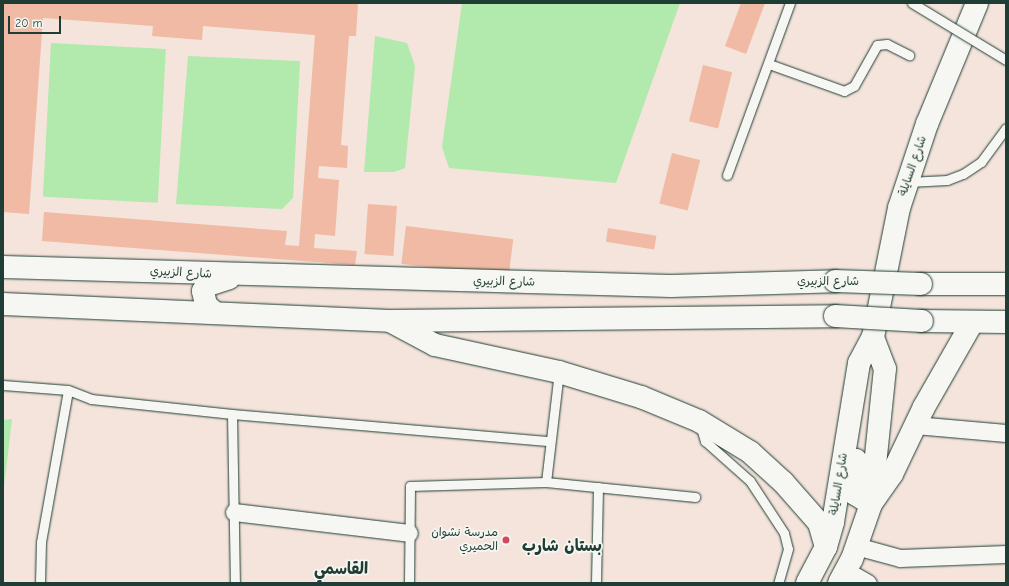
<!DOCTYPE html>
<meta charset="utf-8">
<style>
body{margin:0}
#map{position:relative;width:1009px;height:586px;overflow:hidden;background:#f4e4db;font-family:"Comic Neue","Playpen Sans Arabic",sans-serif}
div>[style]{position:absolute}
.green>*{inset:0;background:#b2e9ac;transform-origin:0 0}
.building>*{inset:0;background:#f0baa4;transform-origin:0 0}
.roads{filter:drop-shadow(0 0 1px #1f3d34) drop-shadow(0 0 1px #1f3d34)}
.service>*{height:9px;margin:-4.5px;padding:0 4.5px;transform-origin:4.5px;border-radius:4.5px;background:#f6f6f2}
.minor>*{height:17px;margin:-8.5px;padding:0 8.5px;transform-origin:8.5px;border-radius:8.5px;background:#f6f6f2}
.secondary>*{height:22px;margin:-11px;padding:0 11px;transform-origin:11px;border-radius:11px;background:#f6f6f2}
.primary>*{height:22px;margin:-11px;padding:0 11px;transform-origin:11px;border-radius:11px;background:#f6f6f2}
.bridges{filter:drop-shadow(0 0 1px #1f3d34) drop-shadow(0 0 1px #1f3d34)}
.service-bridge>*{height:9px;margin:-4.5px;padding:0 4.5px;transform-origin:4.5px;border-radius:4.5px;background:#f6f6f2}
.primary-bridge>*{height:22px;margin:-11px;padding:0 11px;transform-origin:11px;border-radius:11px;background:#f6f6f2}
.dots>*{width:11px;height:11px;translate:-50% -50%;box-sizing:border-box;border:2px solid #f6f6f2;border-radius:50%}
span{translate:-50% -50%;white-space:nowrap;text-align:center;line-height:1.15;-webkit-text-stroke:3.5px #f6f6f2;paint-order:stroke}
.street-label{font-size:12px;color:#1f3d34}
.poi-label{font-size:12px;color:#1f3d34}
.right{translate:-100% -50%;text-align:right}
.district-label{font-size:16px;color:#1f3d34;font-weight:700}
.frame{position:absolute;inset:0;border:4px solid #1f3d34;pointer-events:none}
.scale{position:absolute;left:8px;top:16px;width:53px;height:18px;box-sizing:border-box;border:2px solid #1f3d34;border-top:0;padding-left:5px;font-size:12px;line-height:14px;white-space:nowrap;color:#1f3d34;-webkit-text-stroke:3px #f6f6f2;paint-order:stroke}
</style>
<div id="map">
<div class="green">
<i style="clip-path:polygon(462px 3px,680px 3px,616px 183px,449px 168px,442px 147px)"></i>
<i style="clip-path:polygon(375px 36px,407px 43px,415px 66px,405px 168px,394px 172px,364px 172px)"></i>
<i style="left:51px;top:43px;width:115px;height:154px;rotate:3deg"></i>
<i style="clip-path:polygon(188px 56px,300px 61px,293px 198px,282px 209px,176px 204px)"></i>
<i style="clip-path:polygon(12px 419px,3px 495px,3px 420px)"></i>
</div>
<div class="building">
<i style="clip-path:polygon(3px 3px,358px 3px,356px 36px,349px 36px,341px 145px,348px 146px,347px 168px,319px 166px,318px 178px,339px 180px,335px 236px,315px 234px,314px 248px,357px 251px,355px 265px,42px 241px,44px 212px,287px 231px,285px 245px,299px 246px,315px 35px,203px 26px,202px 40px,152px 36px,153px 26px,43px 18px,29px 214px,3px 212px)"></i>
<i style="clip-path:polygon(741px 3px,765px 3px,746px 54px,725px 46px)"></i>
<i style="left:703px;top:65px;width:30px;height:58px;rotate:14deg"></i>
<i style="left:672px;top:153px;width:29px;height:52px;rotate:14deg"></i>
<i style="left:368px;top:204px;width:29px;height:50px;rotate:4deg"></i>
<i style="left:406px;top:226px;width:108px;height:38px;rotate:7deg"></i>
<i style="left:608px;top:228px;width:49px;height:14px;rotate:9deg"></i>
</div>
<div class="roads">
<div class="service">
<i style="left:769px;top:64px;width:80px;rotate:19.8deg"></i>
<i style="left:844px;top:91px;width:11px;rotate:-27deg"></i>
<i style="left:854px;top:86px;width:47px;rotate:-60.7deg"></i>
<i style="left:877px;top:45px;width:10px;rotate:-6deg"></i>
<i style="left:887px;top:44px;width:25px;rotate:27deg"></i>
<i style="left:727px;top:175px;width:183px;rotate:-69.9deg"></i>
<i style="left:908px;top:182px;width:39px;rotate:-3deg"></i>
<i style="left:947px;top:180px;width:17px;rotate:-21deg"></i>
<i style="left:963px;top:174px;width:22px;rotate:-34deg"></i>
<i style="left:981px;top:162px;width:42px;rotate:-53.7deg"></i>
<i style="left:3px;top:385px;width:65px;rotate:4.4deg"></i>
<i style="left:68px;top:390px;width:25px;rotate:21deg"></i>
<i style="left:91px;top:399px;width:142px;rotate:6.1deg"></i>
<i style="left:232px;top:414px;width:319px;rotate:4.9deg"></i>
<i style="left:232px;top:414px;width:169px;rotate:89deg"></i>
<i style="left:700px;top:424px;width:18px;rotate:74deg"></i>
<i style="left:705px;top:441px;width:60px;rotate:41.6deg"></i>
<i style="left:750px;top:481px;width:62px;rotate:56.8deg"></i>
<i style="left:784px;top:533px;width:16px;rotate:76deg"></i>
<i style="left:788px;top:549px;width:35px;rotate:106deg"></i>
<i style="left:546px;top:482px;width:111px;rotate:-83.3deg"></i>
<i style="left:40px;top:583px;width:41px;rotate:-88.6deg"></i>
<i style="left:41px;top:542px;width:154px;rotate:-79.9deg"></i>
<i style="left:409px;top:583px;width:97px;rotate:-89.4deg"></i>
<i style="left:410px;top:486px;width:136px;rotate:-1.7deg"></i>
<i style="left:546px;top:482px;width:150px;rotate:5.7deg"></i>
<i style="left:596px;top:583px;width:96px;rotate:-88.8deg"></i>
</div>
<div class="minor">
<i style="left:915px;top:425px;width:91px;rotate:5deg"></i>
<i style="left:234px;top:512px;width:176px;rotate:6.8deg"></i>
<i style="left:856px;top:546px;width:46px;rotate:15.3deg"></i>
<i style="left:900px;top:558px;width:106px;rotate:-2.2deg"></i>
<i style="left:847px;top:571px;width:24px;rotate:30deg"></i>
</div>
<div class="secondary">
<i style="left:856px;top:460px;width:28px;rotate:98deg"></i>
<i style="left:852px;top:488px;width:7px;rotate:63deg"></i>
<i style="left:855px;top:494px;width:19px;rotate:32deg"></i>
<i style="left:807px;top:583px;width:41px;rotate:-62.2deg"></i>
<i style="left:826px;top:547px;width:26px;rotate:-74deg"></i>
<i style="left:833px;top:522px;width:161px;rotate:-80.7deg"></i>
<i style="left:859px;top:363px;width:30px;rotate:-62deg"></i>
<i style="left:873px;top:337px;width:132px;rotate:-78.6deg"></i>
<i style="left:899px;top:208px;width:89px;rotate:-71.6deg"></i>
<i style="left:927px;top:124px;width:131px;rotate:-67.5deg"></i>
<i style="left:839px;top:583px;width:27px;rotate:-62deg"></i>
<i style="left:852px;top:559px;width:58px;rotate:-70.9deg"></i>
<i style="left:871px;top:504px;width:136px;rotate:-84.1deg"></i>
<i style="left:885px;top:369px;width:34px;rotate:-111deg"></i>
</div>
<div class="primary">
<i style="left:3px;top:267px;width:668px;rotate:1.63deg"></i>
<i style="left:671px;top:286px;width:164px;rotate:-1.7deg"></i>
<i style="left:921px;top:284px;width:85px"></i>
<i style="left:3px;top:304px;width:387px;rotate:2.5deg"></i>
<i style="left:390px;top:321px;width:445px;rotate:-0.6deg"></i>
<i style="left:214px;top:312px;width:11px;rotate:-139deg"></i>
<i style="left:206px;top:305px;width:14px;rotate:-102deg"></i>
<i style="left:203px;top:291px;width:8px;rotate:-50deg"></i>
<i style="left:208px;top:285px;width:22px;rotate:-18deg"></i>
<i style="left:390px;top:321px;width:51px;rotate:28.1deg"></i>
<i style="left:435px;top:345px;width:127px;rotate:12.3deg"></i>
<i style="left:559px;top:372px;width:86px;rotate:17deg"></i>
<i style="left:641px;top:397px;width:63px;rotate:22.5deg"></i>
<i style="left:699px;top:421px;width:60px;rotate:31.3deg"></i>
<i style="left:750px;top:452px;width:45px;rotate:42.3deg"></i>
<i style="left:783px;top:482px;width:55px;rotate:48.7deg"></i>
<i style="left:819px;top:523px;width:25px;rotate:74deg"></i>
<i style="left:922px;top:321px;width:84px;rotate:0.7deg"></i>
<i style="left:871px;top:504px;width:37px;rotate:-55deg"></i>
<i style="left:892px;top:474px;width:74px;rotate:-64.5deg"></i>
<i style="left:924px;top:407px;width:97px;rotate:-60.3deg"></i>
</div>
</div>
<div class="bridges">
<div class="service-bridge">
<i style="left:912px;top:3px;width:110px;rotate:31.2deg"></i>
</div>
<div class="primary-bridge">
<i style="left:835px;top:281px;width:86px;rotate:2deg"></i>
<i style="left:835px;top:316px;width:87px;rotate:3.3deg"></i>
</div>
</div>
<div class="dots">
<i style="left:506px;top:540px;background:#d1495b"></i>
</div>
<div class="street-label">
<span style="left:913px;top:166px;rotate:-71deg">شارع السايلة</span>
<span style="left:181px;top:273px;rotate:3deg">شارع الزبيري</span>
<span style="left:504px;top:282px;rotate:1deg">شارع الزبيري</span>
<span style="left:828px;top:282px">شارع الزبيري</span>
<span style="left:839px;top:484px;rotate:-81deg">شارع السايلة</span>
</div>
<div class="poi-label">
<span class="right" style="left:498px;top:540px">مدرسة نشوان<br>الحميري</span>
</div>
<div class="district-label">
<span style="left:562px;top:546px">بستان شارب</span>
<span style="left:341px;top:569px">القاسمي</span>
</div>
<div class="frame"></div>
<div class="scale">20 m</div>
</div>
